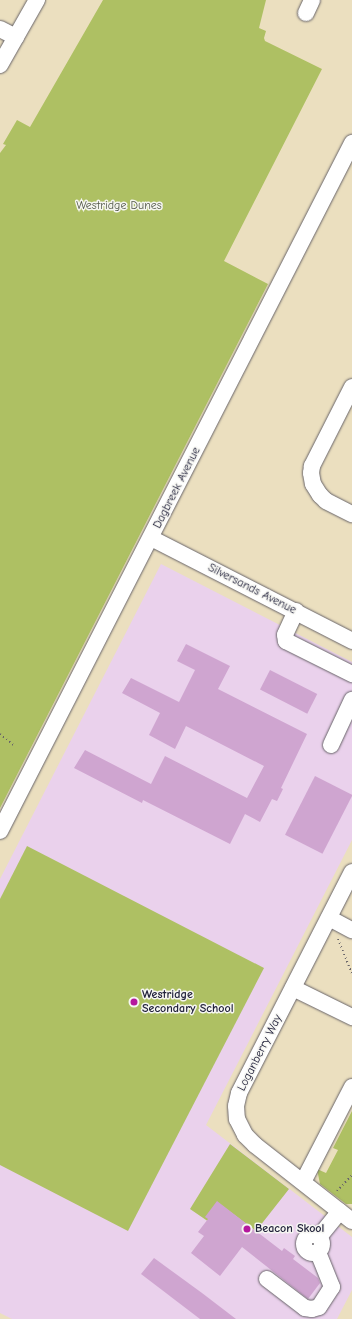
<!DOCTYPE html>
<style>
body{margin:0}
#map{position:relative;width:352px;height:1319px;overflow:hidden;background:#ebdfbf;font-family:"Comic Neue",sans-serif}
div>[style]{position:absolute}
.built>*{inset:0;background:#ead1ec}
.green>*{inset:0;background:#aec063}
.building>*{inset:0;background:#cfa5d0;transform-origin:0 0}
.path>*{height:2px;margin-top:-1px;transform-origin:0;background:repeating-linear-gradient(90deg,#686469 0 1px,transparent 0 4px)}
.roads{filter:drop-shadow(0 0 1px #686469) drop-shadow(0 0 1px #686469)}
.minor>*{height:16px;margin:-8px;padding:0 8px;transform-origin:8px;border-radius:8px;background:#fff}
.minor>.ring{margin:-8px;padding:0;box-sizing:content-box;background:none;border:16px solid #fff;border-radius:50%}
.dots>*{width:11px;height:11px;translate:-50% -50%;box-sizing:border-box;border:2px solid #f6f6f2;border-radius:50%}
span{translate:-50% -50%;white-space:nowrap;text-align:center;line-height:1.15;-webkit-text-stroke:3px #f6f6f2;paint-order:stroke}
.park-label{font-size:12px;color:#535949}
.street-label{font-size:12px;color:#22223b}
.poi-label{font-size:12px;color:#22223b;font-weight:700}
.left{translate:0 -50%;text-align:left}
</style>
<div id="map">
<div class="built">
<i style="clip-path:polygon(161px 564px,352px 662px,352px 840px,206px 1125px,352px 1237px,352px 1290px,337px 1319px,12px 1319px,0 1313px,0 879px)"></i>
</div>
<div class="green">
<i style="clip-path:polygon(103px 0,266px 0,259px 28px,266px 31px,264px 38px,265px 41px,322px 69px,224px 261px,268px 284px,0 808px,0 153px,6px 145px,3px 144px,17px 120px,30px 127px)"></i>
<i style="clip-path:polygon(27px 846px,264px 968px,128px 1231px,0 1165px,0 899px)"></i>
<i style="clip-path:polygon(352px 1111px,352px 1204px,346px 1204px,320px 1184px,317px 1169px,326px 1173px,338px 1150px,333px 1148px)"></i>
<i style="clip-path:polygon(230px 1144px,289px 1189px,256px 1231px,217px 1202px,209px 1222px,190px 1209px)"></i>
</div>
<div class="building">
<i style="clip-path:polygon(186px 644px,230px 666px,218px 689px,307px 734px,281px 788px,283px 789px,277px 801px,272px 799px,260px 822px,245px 814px,230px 844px,143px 800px,142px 803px,74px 768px,85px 750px,151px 784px,165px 756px,247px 798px,264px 766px,186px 726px,175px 749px,149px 735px,160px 713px,122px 693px,131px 678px,179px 702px,195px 670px,177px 661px)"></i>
<i style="left:270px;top:670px;width:53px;height:22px;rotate:27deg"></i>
<i style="left:315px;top:776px;width:42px;height:66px;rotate:27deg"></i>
<i style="clip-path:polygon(217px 1201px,282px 1251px,284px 1248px,295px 1256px,293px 1259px,318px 1278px,320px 1283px,308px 1299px,242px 1247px,220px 1276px,191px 1253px,204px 1236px,198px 1232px,208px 1219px,205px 1217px)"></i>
<i style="clip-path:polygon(154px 1258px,202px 1293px,236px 1319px,200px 1319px,141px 1274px)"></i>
</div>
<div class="path">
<i style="left:0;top:734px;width:19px;rotate:39deg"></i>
<i style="left:338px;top:939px;width:37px;rotate:68deg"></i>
<i style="left:337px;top:1191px;width:22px;rotate:-47deg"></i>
</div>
<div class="roads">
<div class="minor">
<i style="left:306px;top:13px;width:14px;rotate:-65deg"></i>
<i style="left:0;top:29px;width:18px;rotate:27deg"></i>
<i style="left:0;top:65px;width:75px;rotate:-60.4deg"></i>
<i style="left:352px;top:387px;width:89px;rotate:116.9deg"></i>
<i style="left:312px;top:466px;width:7px;rotate:98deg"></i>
<i style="left:311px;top:473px;width:11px;rotate:80deg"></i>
<i style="left:313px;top:484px;width:13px;rotate:58deg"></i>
<i style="left:320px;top:495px;width:8px;rotate:45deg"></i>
<i style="left:326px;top:501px;width:29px;rotate:27deg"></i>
<i style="left:151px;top:538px;width:226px;rotate:27.1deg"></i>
<i style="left:296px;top:611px;width:26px;rotate:115deg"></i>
<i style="left:285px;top:635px;width:6px;rotate:81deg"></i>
<i style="left:286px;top:641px;width:74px;rotate:26.6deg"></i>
<i style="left:331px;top:745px;width:50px;rotate:-65deg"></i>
<i style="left:0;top:831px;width:773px;rotate:-62.9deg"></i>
<i style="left:352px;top:872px;width:248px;rotate:117.1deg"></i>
<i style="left:239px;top:1093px;width:13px;rotate:103deg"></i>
<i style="left:236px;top:1106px;width:13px;rotate:86deg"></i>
<i style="left:237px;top:1119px;width:18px;rotate:63deg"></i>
<i style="left:245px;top:1135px;width:14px;rotate:45deg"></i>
<i style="left:255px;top:1145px;width:123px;rotate:38.1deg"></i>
<i style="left:329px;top:918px;width:26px;rotate:28deg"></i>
<i style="left:293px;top:988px;width:66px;rotate:26.2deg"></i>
<i style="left:303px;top:1182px;width:107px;rotate:-62.7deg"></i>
<i class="ring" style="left:304px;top:1235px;width:2px;height:2px"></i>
<i style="left:319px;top:1237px;width:33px;rotate:-51deg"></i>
<i style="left:267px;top:1279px;width:48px;rotate:37.3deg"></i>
<i style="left:305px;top:1308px;width:7px;rotate:8deg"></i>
<i style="left:312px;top:1309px;width:7px;rotate:-16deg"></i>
<i style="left:319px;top:1307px;width:24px;rotate:-57deg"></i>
<i style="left:332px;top:1287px;width:38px;rotate:-112deg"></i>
</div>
</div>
<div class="dots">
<i style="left:134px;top:1002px;background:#b5179e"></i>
<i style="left:247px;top:1229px;background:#b5179e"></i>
</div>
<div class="park-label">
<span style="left:119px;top:206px">Westridge Dunes</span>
</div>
<div class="street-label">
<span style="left:177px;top:488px;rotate:-63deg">Dagbreek Avenue</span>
<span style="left:252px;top:589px;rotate:27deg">Silversands Avenue</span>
<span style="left:260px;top:1053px;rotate:-63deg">Loganberry Way</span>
</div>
<div class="poi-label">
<span class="left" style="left:142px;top:1002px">Westridge<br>Secondary School</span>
<span class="left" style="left:255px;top:1229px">Beacon Skool</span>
</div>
</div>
